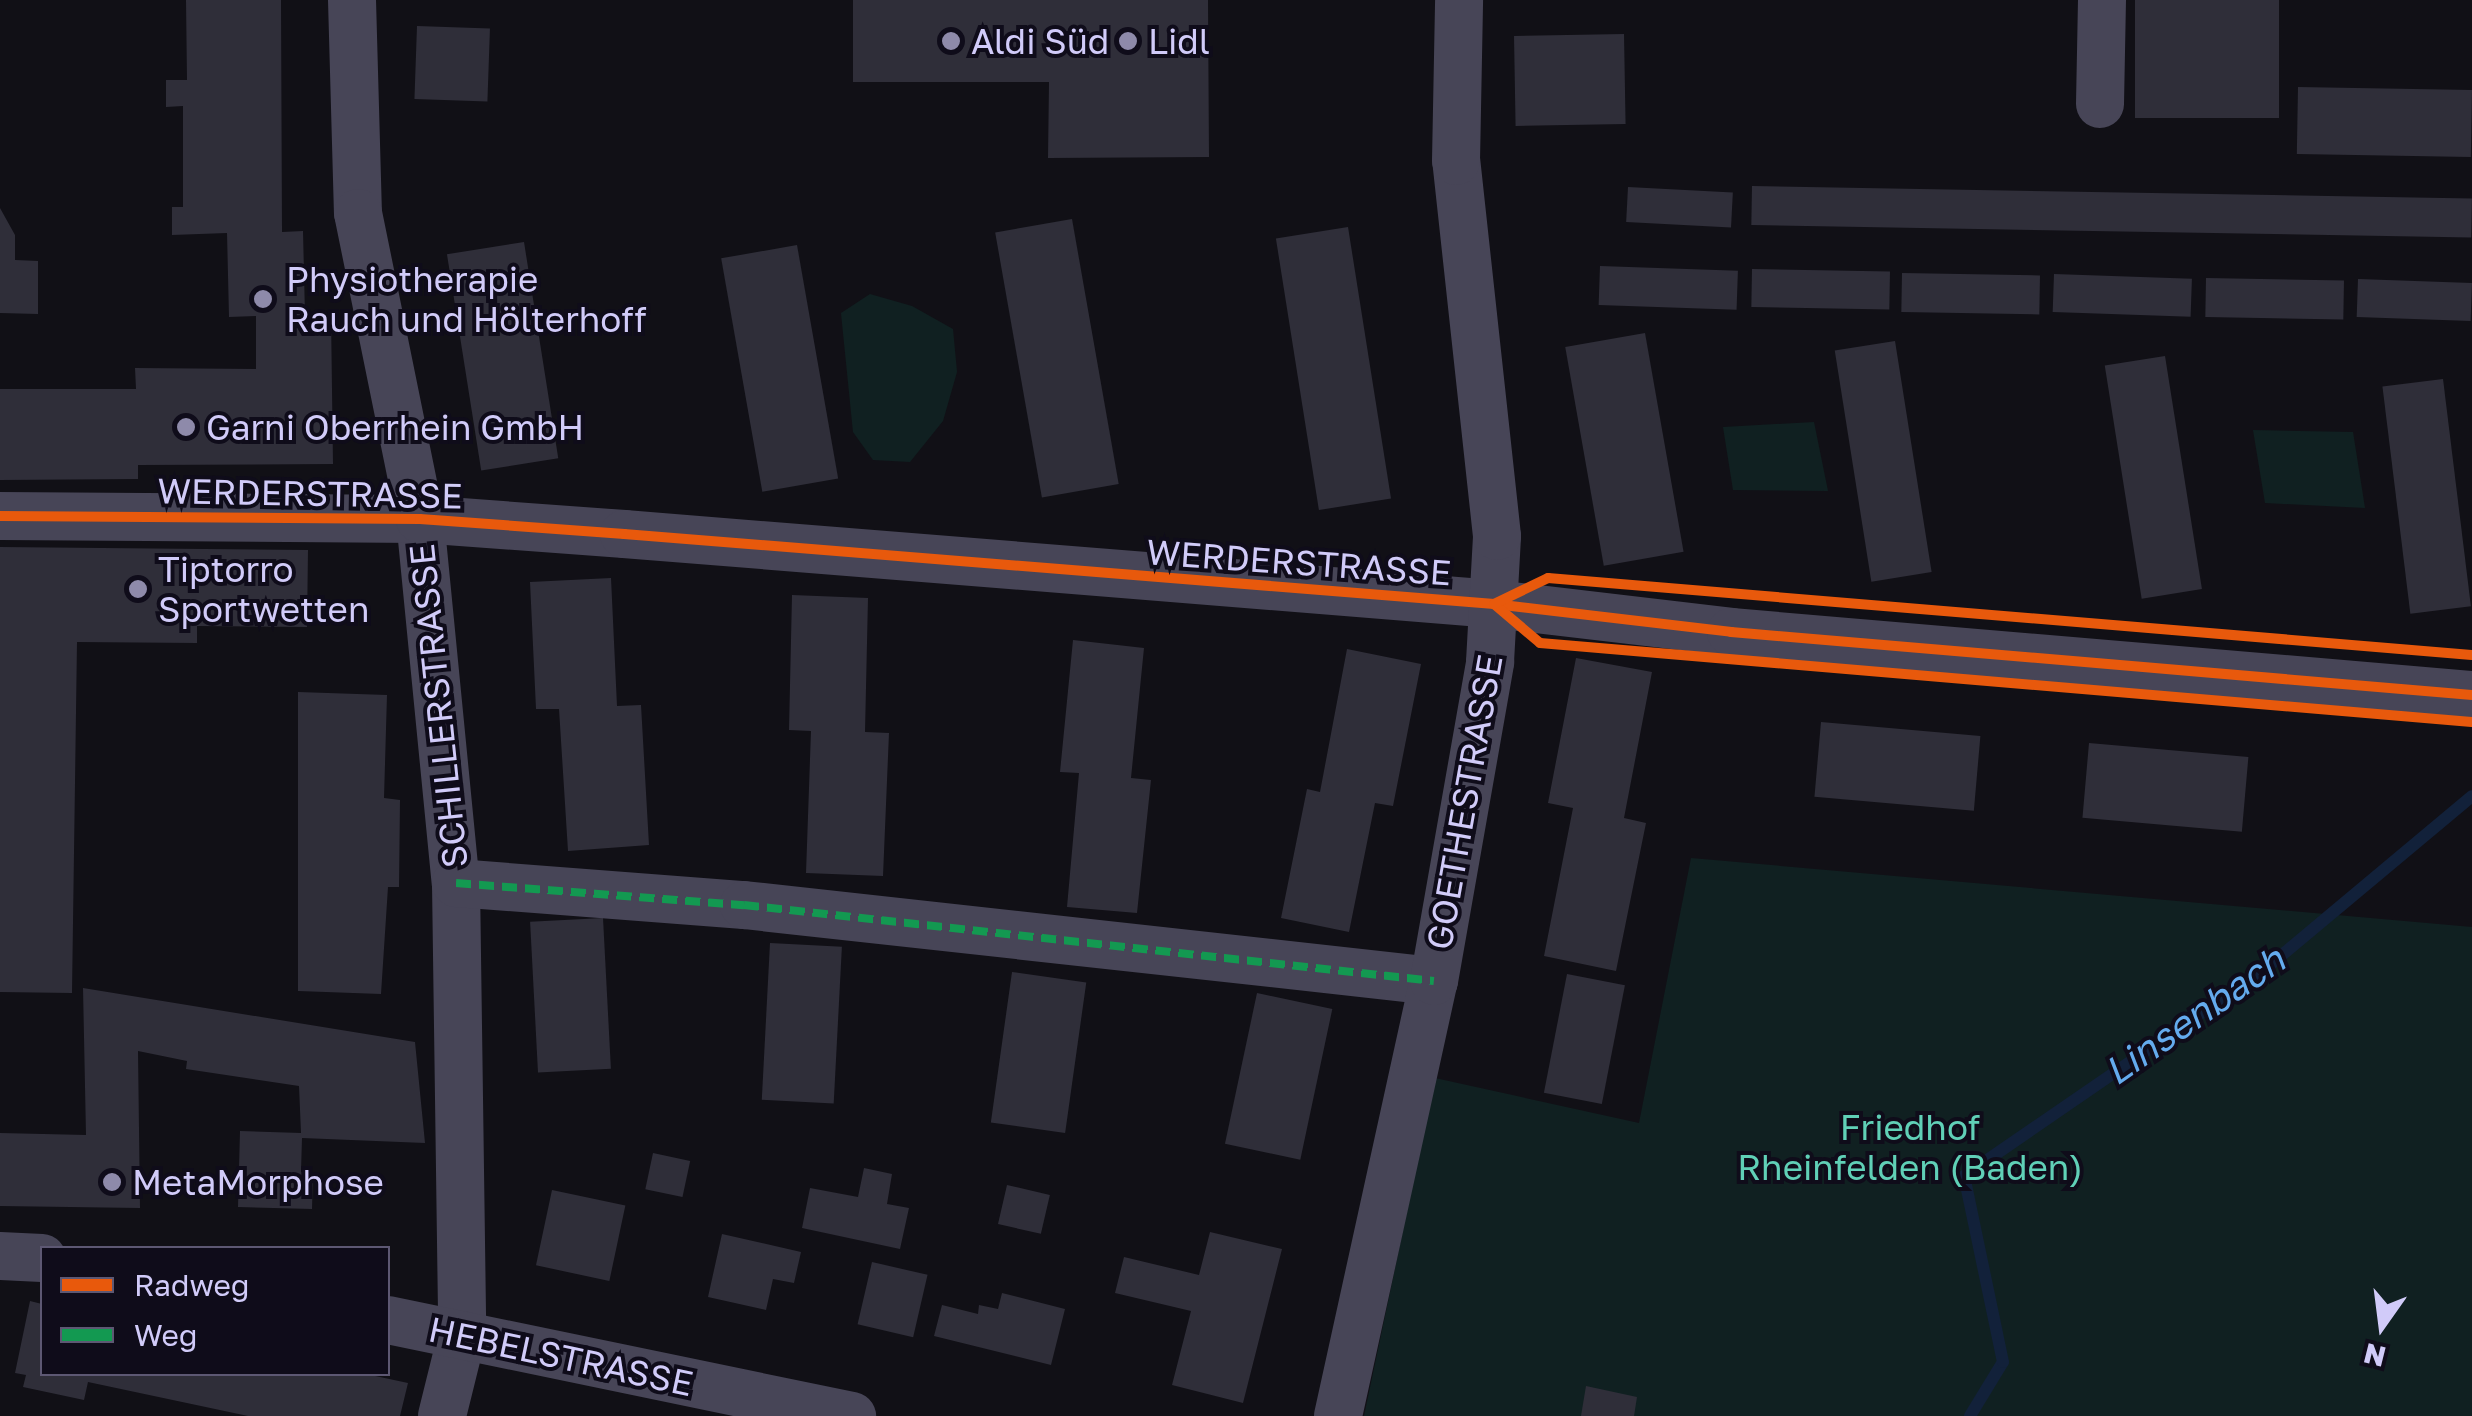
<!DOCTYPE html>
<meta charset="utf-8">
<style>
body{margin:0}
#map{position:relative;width:2472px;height:1416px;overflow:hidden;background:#111016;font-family:"Golos Text",sans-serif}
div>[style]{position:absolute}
.green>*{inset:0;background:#102021}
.stream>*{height:12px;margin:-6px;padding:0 6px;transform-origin:6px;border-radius:6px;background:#12213a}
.building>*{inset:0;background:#2f2e39;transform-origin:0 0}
.minor>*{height:48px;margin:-24px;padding:0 24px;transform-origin:24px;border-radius:24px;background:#474557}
.quiet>*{height:8px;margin-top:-4px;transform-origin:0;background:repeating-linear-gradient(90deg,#139951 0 15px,transparent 0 23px)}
.cycleway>*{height:10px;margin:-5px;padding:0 5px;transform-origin:5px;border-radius:5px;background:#e8590c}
.dots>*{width:28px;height:28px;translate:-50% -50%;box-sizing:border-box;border:5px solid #0f0c1a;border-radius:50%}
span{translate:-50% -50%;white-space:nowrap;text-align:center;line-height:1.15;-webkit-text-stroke:8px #0f0c1a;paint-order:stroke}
.poi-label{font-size:35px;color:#d1cbf9}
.left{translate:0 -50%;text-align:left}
.street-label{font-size:35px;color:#d1cbf9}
.park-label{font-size:35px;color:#60d0b7}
.water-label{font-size:38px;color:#64abee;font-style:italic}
.legend{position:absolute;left:40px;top:1246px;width:350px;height:130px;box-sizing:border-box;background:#0f0c1a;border:2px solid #5d5873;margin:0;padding:12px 18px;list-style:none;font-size:30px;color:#d1cbf9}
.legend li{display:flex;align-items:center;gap:20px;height:50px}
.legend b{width:50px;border:2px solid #5d5873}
.north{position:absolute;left:2332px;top:1276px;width:100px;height:100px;-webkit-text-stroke:8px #0f0c1a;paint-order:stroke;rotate:194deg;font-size:28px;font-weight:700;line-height:40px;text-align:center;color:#d1cbf9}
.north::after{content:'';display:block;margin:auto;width:35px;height:45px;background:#d1cbf9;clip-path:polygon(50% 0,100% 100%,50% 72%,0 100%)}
</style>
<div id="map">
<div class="green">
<i style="clip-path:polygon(870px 294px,912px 306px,953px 329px,957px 372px,943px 421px,910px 462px,873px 460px,853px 432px,841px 313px)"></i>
<i style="clip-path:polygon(1814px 422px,1828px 491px,1733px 490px,1723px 427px)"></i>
<i style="clip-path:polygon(2253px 430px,2353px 432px,2365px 508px,2265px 503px)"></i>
<i style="clip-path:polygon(1691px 858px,2472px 927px,2472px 1416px,1364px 1416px,1435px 1078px,1639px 1123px)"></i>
</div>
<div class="stream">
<i style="left:1970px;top:1416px;width:63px;rotate:-58.6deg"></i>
<i style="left:2003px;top:1362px;width:190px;rotate:-101.8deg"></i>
<i style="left:1964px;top:1176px;width:364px;rotate:-34.5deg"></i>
<i style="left:2264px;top:970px;width:271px;rotate:-39.9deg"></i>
</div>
<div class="building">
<i style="clip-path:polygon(186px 0,281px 0,282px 232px,303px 231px,305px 315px,331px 315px,333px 464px,138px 465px,138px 479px,0 480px,0 389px,136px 389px,135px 368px,256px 369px,256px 316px,229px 317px,227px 233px,172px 235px,172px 207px,183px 207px,183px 106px,166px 107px,166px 80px,187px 80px)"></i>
<i style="clip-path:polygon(853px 0,1208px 0,1209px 157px,1048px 158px,1049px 82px,853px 82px)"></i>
<i style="left:2135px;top:0;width:144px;height:118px"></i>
<i style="left:417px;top:26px;width:73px;height:73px;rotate:2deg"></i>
<i style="left:1624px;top:34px;width:90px;height:110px;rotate:89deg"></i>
<i style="left:2298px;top:87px;width:174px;height:67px;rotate:1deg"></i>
<i style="left:1752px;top:186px;width:720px;height:39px;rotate:1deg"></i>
<i style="left:1628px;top:187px;width:105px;height:35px;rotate:3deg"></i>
<i style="clip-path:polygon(0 208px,15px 235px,15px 260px,38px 261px,38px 314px,0 313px)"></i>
<i style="left:1072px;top:219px;width:269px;height:78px;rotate:80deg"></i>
<i style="left:1348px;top:227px;width:275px;height:73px;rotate:81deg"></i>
<i style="left:524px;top:242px;width:219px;height:78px;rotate:81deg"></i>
<i style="left:797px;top:245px;width:237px;height:77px;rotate:80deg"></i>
<i style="left:1600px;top:266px;width:138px;height:39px;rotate:2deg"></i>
<i style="left:1752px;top:269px;width:138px;height:38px;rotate:1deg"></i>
<i style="left:1902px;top:273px;width:138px;height:39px;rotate:1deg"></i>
<i style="left:2054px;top:274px;width:138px;height:38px;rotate:2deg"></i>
<i style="left:2206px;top:278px;width:138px;height:39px;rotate:1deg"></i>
<i style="left:2358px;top:279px;width:114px;height:38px;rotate:2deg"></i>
<i style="left:1645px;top:333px;width:222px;height:81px;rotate:80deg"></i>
<i style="left:1895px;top:341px;width:234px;height:61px;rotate:81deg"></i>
<i style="left:2165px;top:356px;width:236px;height:61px;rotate:81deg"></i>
<i style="left:2443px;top:379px;width:229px;height:61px;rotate:83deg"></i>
<i style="clip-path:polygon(0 547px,308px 550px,307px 627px,197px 626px,197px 643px,77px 642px,72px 993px,0 992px)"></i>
<i style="clip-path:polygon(611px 578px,617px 706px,641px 705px,649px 845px,568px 851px,559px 709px,536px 709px,530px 582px)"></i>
<i style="clip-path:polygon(792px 595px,868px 598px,865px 732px,889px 733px,883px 876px,806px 873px,811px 731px,789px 730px)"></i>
<i style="clip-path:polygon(1073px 640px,1144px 648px,1131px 778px,1151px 780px,1137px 913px,1067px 907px,1079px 773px,1060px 772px)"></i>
<i style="clip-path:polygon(1347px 649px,1421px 664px,1393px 806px,1375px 803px,1349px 932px,1281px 918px,1307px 789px,1320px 792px)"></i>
<i style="clip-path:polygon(1576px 658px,1652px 672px,1624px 818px,1646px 823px,1616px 971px,1544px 956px,1573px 808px,1548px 803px)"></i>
<i style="clip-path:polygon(298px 692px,387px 695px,384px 798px,400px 800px,399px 887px,388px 887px,381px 994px,298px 991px)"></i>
<i style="left:1821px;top:722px;width:160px;height:75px;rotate:5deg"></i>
<i style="left:2089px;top:743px;width:160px;height:75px;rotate:5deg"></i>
<i style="left:603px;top:918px;width:151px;height:73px;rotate:87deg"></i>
<i style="left:770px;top:943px;width:72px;height:157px;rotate:3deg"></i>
<i style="left:1012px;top:972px;width:75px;height:152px;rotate:8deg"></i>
<i style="left:1567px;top:974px;width:59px;height:121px;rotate:11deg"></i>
<i style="clip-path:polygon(83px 988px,415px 1042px,425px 1143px,302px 1138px,301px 1172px,313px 1173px,312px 1209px,238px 1207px,240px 1131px,301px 1133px,299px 1086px,186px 1069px,187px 1061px,138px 1051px,140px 1208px,0 1206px,0 1133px,86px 1135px)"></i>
<i style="left:1257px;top:993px;width:77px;height:154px;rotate:12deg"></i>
<i style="left:653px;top:1153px;width:38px;height:37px;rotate:12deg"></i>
<i style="clip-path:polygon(864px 1168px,892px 1174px,887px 1204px,909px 1208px,900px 1249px,802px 1228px,810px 1188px,858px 1197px)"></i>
<i style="left:1007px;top:1185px;width:44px;height:40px;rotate:13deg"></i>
<i style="left:552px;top:1190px;width:75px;height:77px;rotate:12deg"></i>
<i style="clip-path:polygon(1210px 1232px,1282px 1249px,1243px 1403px,1172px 1385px,1191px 1311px,1115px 1293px,1124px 1257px,1199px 1275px)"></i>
<i style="clip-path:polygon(722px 1234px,801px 1252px,794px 1283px,773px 1279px,766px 1310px,708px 1297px)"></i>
<i style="left:872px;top:1262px;width:57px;height:64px;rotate:13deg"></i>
<i style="clip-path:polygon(1002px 1293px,1065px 1309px,1051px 1365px,934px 1336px,942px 1305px,978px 1314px,979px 1305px,998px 1309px)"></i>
<i style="clip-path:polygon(30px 1301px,42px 1304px,42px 1374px,366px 1374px,408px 1383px,400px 1416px,248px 1416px,88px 1382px,84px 1400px,23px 1387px,26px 1375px,15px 1373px)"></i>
<i style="clip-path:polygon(1586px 1386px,1637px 1397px,1634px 1416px,1581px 1416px)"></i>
</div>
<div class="minor">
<i style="left:352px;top:0;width:213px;rotate:88.4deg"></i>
<i style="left:358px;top:213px;width:312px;rotate:78.5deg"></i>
<i style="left:420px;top:519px;width:366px;rotate:84.4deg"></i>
<i style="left:456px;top:883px;width:452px;rotate:89.2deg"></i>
<i style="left:462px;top:1335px;width:83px;rotate:103.9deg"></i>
<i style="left:2100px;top:104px;width:104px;rotate:-88.9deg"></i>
<i style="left:0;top:516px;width:420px;rotate:0.4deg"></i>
<i style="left:420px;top:519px;width:205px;rotate:4.2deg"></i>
<i style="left:624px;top:534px;width:873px;rotate:4.6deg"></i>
<i style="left:1494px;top:604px;width:239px;rotate:6.7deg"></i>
<i style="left:1731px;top:632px;width:744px;rotate:4.86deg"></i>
<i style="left:456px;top:883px;width:289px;rotate:4.4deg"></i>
<i style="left:744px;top:905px;width:694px;rotate:6.29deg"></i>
<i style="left:0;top:1256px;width:42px;rotate:2.7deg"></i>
<i style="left:388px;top:1320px;width:474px;rotate:11.7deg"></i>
<i style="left:1338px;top:1416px;width:445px;rotate:-77.6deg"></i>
<i style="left:1434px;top:981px;width:324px;rotate:-80deg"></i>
<i style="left:1490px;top:662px;width:126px;rotate:-86.8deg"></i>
<i style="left:1497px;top:536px;width:377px;rotate:-96.2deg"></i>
<i style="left:1456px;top:161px;width:161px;rotate:-88.9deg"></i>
</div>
<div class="quiet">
<i style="left:456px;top:883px;width:289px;rotate:4.4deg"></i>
<i style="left:744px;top:905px;width:694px;rotate:6.29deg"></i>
</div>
<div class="cycleway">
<i style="left:0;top:516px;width:420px;rotate:0.4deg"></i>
<i style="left:420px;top:519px;width:205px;rotate:4.2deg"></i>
<i style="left:624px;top:534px;width:873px;rotate:4.6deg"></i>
<i style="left:1494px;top:604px;width:239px;rotate:6.7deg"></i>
<i style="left:1731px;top:632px;width:744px;rotate:4.86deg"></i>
<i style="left:1494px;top:604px;width:60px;rotate:40.3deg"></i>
<i style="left:1540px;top:643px;width:935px;rotate:4.85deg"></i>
<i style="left:1494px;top:604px;width:60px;rotate:-25.7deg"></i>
<i style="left:1548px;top:578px;width:927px;rotate:4.76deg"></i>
</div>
<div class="dots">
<i style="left:951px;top:41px;background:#8e8aaa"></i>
<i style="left:1128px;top:41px;background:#8e8aaa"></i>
<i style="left:263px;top:299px;background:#8e8aaa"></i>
<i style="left:186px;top:427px;background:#8e8aaa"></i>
<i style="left:138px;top:589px;background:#8e8aaa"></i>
<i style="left:112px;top:1182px;background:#8e8aaa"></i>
</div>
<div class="poi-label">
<span class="left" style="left:971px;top:41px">Aldi Süd</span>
<span class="left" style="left:1148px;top:41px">Lidl</span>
<span class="left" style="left:286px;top:299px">Physiotherapie<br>Rauch und Hölterhoff</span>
<span class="left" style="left:206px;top:427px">Garni Oberrhein GmbH</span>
<span class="left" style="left:158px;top:589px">Tiptorro<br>Sportwetten</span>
<span class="left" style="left:132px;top:1182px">MetaMorphose</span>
</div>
<div class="street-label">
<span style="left:310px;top:493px;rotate:1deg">WERDERSTRASSE</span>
<span style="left:1299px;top:562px;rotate:4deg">WERDERSTRASSE</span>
<span style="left:438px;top:706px;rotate:-96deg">SCHILLERSTRASSE</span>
<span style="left:1464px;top:802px;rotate:-80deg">GOETHESTRASSE</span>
<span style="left:561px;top:1356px;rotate:12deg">HEBELSTRASSE</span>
</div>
<div class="park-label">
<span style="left:1910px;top:1147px">Friedhof<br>Rheinfelden (Baden)</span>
</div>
<div class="water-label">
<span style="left:2194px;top:1015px;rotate:-35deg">Linsenbach</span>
</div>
<ul class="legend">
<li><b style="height:12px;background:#e8590c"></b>Radweg</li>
<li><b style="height:12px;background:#139951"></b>Weg</li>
</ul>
<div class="north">N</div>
</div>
